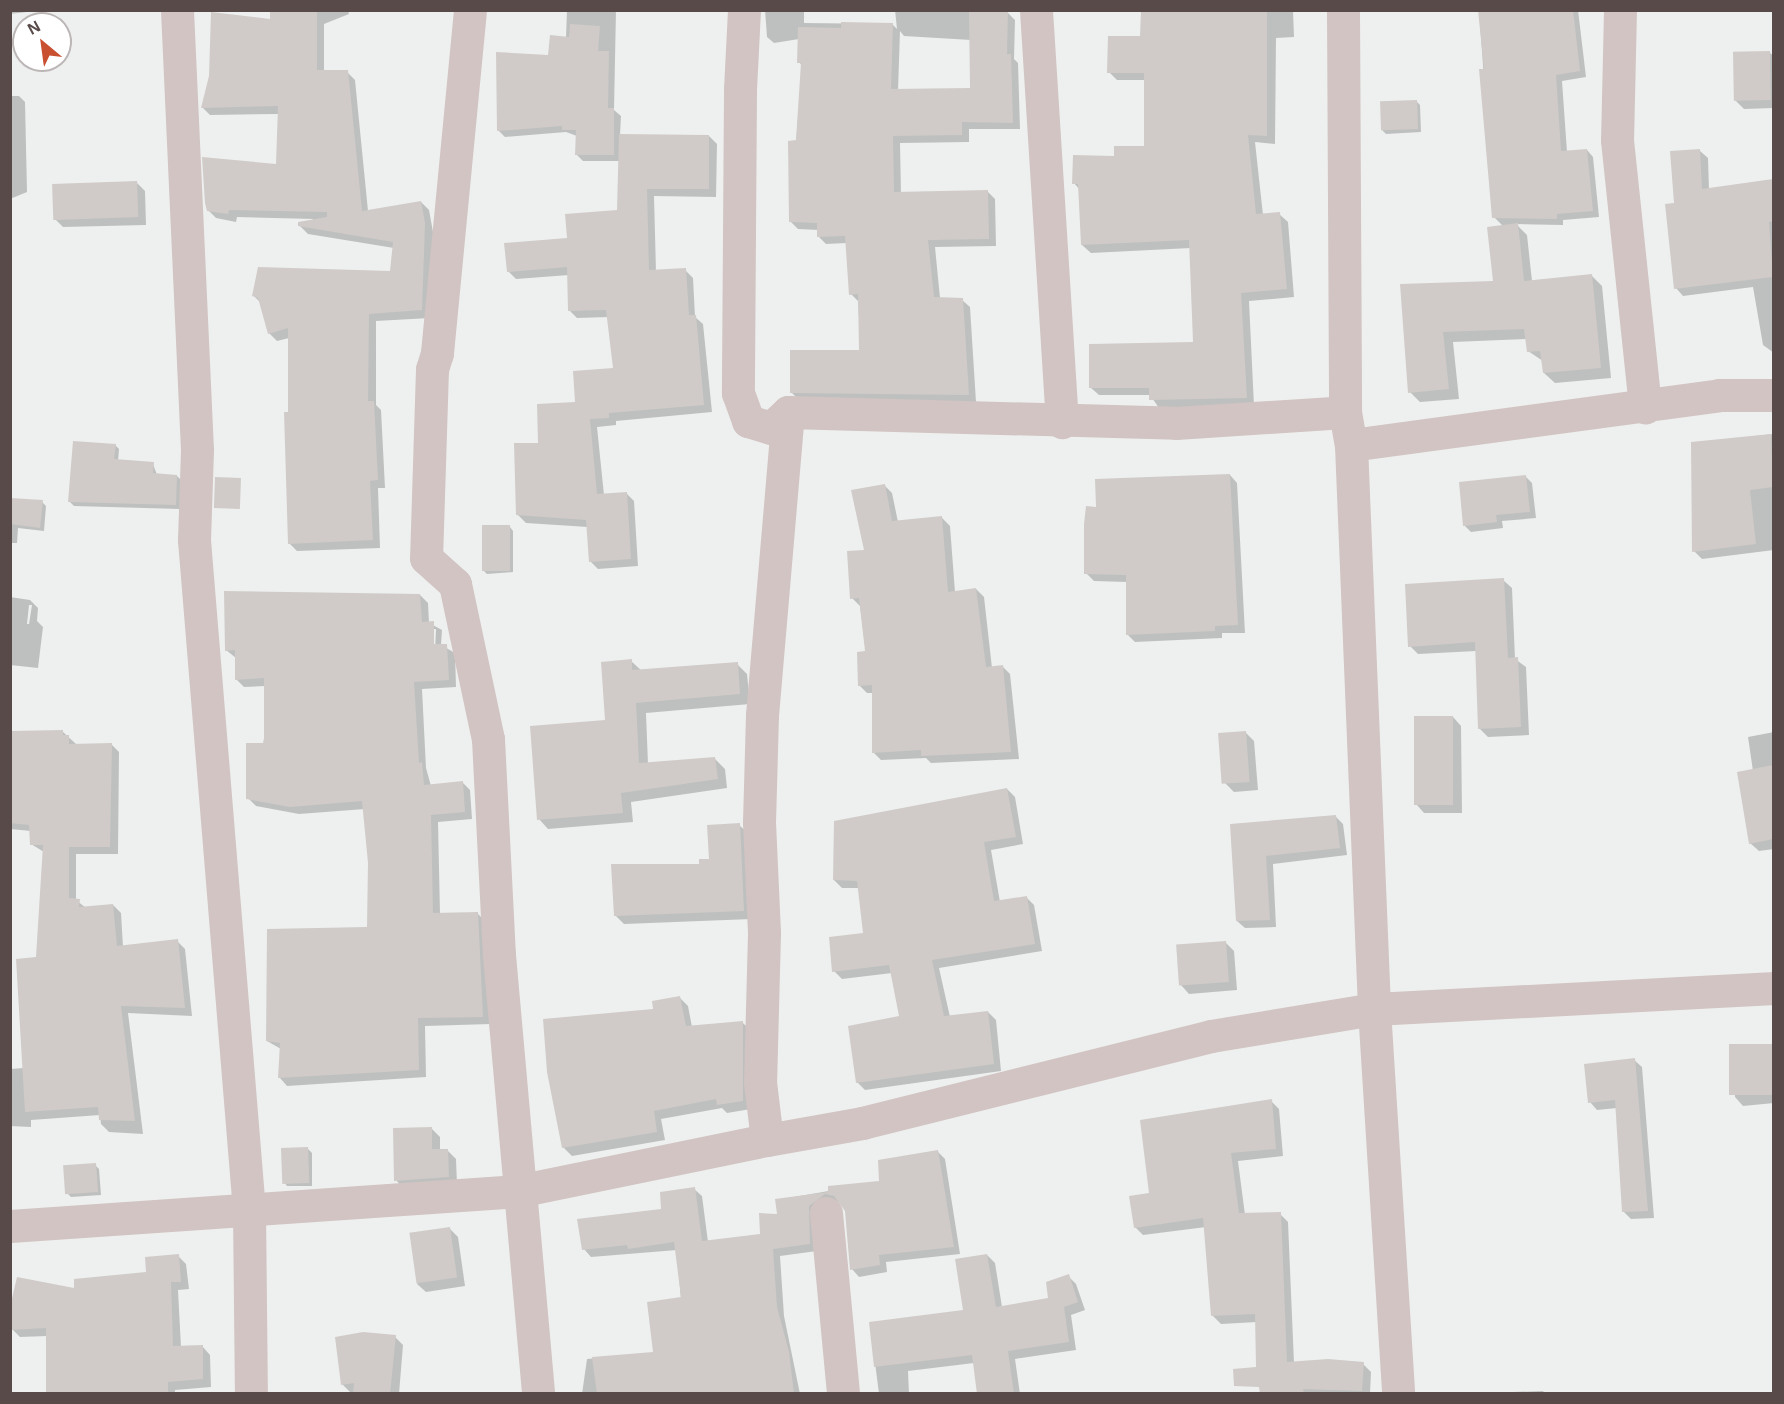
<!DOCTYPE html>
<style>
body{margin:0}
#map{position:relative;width:1784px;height:1404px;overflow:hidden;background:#eef0ef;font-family:Arial,sans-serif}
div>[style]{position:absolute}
.shadow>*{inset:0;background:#0003}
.building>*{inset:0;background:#d0cbc9;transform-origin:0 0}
.minor>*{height:33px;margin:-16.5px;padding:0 16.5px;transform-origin:16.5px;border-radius:16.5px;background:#d1c4c3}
span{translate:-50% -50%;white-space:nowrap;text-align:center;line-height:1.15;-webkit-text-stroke:5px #fff;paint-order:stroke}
.frame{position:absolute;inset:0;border:12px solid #584a48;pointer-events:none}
.north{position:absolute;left:12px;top:12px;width:60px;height:60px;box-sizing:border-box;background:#fff;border:2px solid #bcb7b6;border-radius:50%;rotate:331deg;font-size:16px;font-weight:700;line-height:24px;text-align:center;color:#584a48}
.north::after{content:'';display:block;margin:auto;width:21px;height:27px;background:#c84f30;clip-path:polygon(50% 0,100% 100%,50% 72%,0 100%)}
</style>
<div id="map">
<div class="shadow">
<i style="clip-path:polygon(10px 10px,27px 10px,27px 12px,10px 14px)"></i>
<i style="clip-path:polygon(271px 10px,348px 10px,349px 14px,324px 24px,324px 72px,347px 72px,355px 80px,368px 211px,421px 202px,429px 210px,433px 232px,430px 318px,376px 321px,376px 405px,381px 410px,385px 488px,378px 488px,380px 548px,297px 551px,289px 543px,289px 338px,277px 341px,269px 333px,261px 303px,254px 296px,391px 272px,394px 248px,308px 234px,300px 226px,314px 219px,237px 217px,236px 222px,216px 218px,208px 210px,278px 165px,280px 114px,210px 115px,202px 107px,271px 20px)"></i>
<i style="clip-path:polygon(567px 10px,616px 10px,614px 110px,621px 116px,620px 135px,709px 136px,717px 144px,716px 197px,654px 196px,656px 272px,685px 270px,693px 278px,695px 317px,703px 324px,712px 412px,616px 421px,616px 425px,597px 427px,604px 495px,626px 493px,634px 501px,638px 566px,598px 569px,590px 561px,588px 527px,526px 523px,518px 515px,539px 444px,614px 369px,609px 317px,577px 318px,569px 310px,569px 275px,516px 279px,508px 271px,619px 211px,620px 161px,583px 161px,576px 154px,577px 136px,566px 132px,505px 137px,498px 130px,566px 38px)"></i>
<i style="clip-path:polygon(evenodd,765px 10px,804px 10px,804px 23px,892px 24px,897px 29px,895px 10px,991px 10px,1008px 13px,1015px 20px,1014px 59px,1018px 63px,1020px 129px,969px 129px,969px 142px,900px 143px,901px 194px,987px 191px,995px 199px,996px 246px,935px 247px,940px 298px,962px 300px,970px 307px,976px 402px,799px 400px,792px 393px,861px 351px,858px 301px,851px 294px,847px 243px,826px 244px,819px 237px,819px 230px,798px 229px,790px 221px,802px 66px,799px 62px,799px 39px,774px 43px,767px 37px,765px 10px,900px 31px,904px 36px,971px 40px,972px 90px,898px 91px,900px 31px)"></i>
<i style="clip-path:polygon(1188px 10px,1293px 10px,1294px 37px,1276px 38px,1275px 144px,1255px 142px,1263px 215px,1279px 214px,1288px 222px,1294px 297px,1249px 301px,1254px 406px,1159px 408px,1150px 395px,1099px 395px,1090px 387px,1195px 343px,1191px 248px,1091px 253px,1082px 245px,1080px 190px,1074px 183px,1116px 158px,1145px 148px,1146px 80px,1117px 80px,1109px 72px,1142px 37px)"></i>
<i style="clip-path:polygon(1479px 10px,1578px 10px,1586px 77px,1562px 81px,1567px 152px,1587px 150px,1593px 157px,1599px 217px,1563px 220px,1563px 225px,1516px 224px,1527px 235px,1532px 281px,1591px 275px,1602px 286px,1611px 378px,1555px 383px,1544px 373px,1543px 361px,1528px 351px,1527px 339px,1453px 342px,1459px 399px,1420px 402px,1410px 392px,1402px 286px,1495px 283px,1503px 226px,1494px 217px)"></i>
<i style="clip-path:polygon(1770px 53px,1774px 56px,1774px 108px,1744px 109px,1735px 100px)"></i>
<i style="clip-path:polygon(10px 96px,19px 96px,25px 102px,27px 192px,10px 199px)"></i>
<i style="clip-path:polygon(1416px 101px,1420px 105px,1421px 132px,1386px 134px,1382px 130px)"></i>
<i style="clip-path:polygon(1700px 151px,1708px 158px,1709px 190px,1774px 180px,1774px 353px,1763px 345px,1753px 287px,1683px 296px,1676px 288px,1676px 205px)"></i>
<i style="clip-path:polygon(137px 183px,145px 191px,146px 225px,63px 227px,55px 219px)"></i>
<i style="clip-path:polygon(1774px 434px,1774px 550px,1702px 559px,1694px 551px,1693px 443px)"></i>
<i style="clip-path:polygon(115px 445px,119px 449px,118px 461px,153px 464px,157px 475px,177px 476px,181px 480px,180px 509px,74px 506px,70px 502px)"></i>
<i style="clip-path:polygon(1230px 475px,1237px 483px,1245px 633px,1222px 633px,1222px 638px,1135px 642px,1128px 635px,1127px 582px,1094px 581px,1086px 573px,1097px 509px)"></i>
<i style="clip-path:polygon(1526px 477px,1532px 483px,1536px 518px,1502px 521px,1503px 528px,1471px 532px,1464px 525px)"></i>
<i style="clip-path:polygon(884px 485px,892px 493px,898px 522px,942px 518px,950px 526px,955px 592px,976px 589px,984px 597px,992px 668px,1002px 666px,1010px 674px,1019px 759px,931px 763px,926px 758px,881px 760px,873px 752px,873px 693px,867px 693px,859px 685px,866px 653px,860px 606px,852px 598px)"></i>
<i style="clip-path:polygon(10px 500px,42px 502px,46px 506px,44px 531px,18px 528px,17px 543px,10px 543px)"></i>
<i style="clip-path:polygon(510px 527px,513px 531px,513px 572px,487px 574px,483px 570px)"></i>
<i style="clip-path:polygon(1503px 580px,1512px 588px,1515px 659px,1526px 667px,1529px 735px,1488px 737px,1480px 729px,1476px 651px,1418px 654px,1410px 646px)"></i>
<i style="clip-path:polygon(evenodd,420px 595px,428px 603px,429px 623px,442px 630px,441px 645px,455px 653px,456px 687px,422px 689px,426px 768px,431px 786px,462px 782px,470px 790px,472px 819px,438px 822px,440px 914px,477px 913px,485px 921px,491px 1024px,425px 1026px,426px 1077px,287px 1086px,280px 1078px,281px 1049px,267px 1041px,368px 928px,369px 863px,365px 809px,299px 814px,256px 806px,248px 798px,264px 744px,265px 686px,244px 687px,236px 679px,236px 658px,226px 650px,420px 595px,433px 629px,436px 629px,435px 652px,432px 652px,433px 629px)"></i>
<i style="clip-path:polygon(evenodd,10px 597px,30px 600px,38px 608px,37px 621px,43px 627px,38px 668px,10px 665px,10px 597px,29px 605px,32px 605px,29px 624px,27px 624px,29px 605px)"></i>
<i style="clip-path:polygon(631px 661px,642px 671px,737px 664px,747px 674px,750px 704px,646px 713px,648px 764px,715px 759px,725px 769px,727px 788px,631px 802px,633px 822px,548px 829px,539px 819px,607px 721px)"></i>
<i style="clip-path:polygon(1453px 717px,1461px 726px,1462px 813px,1424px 813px,1416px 804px)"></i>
<i style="clip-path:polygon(63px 732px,76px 744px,111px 744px,119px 752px,118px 854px,76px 854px,76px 900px,86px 908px,113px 905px,121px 913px,123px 947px,177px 941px,185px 949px,192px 1016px,128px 1013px,143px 1134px,109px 1132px,101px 1124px,100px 1115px,31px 1120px,31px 1127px,10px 1126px,10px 1069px,24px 1068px,37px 959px,44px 852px,31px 844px,31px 831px,10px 829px,10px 733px)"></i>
<i style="clip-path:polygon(1245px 732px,1254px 741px,1258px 790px,1234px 792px,1225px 783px)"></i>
<i style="clip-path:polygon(1774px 732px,1774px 849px,1759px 851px,1750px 843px,1753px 771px,1748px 737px)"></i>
<i style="clip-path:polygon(1007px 789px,1015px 797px,1023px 844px,991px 850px,1000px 902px,1027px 898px,1034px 905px,1042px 951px,939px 968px,950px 1017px,988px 1012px,996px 1020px,1001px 1071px,865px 1090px,857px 1082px,901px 1017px,892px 973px,842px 979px,834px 971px,865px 934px,860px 888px,842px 888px,834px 880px)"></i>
<i style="clip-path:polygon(1336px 817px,1343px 824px,1347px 855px,1273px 864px,1276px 927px,1245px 928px,1237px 921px,1232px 825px)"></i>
<i style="clip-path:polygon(739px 825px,748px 833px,752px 919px,624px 924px,615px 915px,710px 861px)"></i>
<i style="clip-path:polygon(1225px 942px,1234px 951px,1237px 990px,1189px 994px,1181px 985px)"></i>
<i style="clip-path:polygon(680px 998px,688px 1006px,692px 1027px,742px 1022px,751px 1031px,751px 1109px,727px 1113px,722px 1108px,661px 1119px,665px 1140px,572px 1156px,563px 1147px,655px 1010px)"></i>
<i style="clip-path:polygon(1774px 1045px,1774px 1103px,1743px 1106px,1735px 1097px,1731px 1049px)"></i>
<i style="clip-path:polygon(1634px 1060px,1642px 1067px,1654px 1218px,1631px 1219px,1624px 1212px,1617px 1108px,1597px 1110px,1590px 1102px)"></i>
<i style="clip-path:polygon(1271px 1101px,1279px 1109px,1283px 1156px,1238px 1161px,1245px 1215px,1280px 1214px,1288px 1222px,1294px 1363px,1363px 1364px,1371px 1372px,1370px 1394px,1261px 1394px,1257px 1322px,1221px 1324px,1213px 1316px,1206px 1227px,1143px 1235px,1135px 1227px,1151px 1195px)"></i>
<i style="clip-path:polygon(432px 1129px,440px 1137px,440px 1151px,448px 1151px,456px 1159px,457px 1185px,404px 1189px,396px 1180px)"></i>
<i style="clip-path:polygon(308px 1149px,312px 1153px,312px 1186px,287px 1186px,284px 1182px)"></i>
<i style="clip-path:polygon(937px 1151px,945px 1159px,960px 1254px,886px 1262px,887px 1272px,859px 1277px,852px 1269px,846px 1210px,841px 1203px,833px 1201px,817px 1251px,780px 1256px,784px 1316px,800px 1394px,582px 1394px,587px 1359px,655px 1353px,681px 1300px,677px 1250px,591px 1257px,584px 1249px,663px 1210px,694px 1189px,702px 1196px,708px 1242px,761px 1235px,779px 1216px,777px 1200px,880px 1182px)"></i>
<i style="clip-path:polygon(95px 1165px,99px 1169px,101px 1195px,71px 1197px,67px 1193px)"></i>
<i style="clip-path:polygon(449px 1228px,458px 1237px,465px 1286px,426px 1292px,417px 1284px)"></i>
<i style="clip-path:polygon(987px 1255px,995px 1263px,1002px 1307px,1050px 1299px,1068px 1276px,1076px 1284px,1085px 1310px,1071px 1315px,1076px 1350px,1015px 1359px,1020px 1394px,979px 1394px,974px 1363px,908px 1371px,909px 1394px,879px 1394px,870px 1323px,965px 1311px)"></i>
<i style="clip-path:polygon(178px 1256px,186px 1264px,189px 1289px,178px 1290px,181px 1347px,202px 1346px,210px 1355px,211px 1387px,175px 1390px,175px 1394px,25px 1394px,48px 1392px,47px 1336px,20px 1337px,12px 1329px,76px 1290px,147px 1273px)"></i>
<i style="clip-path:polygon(395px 1337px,403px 1345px,399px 1394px,350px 1392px,342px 1384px)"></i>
<i style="clip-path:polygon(1543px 1391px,1545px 1394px,1485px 1394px,1485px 1393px)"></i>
</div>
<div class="building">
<i style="clip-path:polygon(270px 10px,317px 10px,317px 70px,348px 70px,362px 211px,421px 201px,425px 223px,422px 310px,369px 314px,368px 401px,374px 401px,378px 480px,370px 481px,373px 540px,288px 544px,284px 412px,288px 412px,288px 328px,268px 334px,258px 298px,252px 296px,258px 267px,390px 271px,393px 242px,298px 226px,298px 222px,327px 217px,327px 212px,229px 210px,228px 214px,207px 211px,205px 203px,202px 157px,276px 164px,278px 106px,201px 108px,209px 76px,211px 12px,270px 19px)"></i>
<i style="clip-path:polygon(969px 10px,1008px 11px,1007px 54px,1011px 54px,1013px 123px,962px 122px,962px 135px,893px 136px,894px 192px,988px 190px,989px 239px,928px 240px,934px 297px,963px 298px,969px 395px,790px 393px,790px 350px,859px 350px,858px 294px,849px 295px,845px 236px,817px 237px,817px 223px,789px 222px,788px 141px,796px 140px,801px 63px,797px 63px,798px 27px,841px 28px,841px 22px,893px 23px,891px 89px,970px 88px)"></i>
<i style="clip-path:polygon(1141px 10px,1267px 10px,1267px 136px,1248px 135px,1256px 214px,1280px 212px,1287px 289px,1241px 293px,1247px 398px,1149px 400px,1149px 388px,1089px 388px,1089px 344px,1193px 342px,1189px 240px,1081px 245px,1078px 184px,1072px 184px,1073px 155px,1114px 156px,1114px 146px,1144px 146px,1144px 73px,1107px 73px,1108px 36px,1140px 36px)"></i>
<i style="clip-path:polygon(1478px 10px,1573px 10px,1580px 71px,1556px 75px,1561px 151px,1587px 149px,1593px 211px,1557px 214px,1557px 219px,1492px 218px,1479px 69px,1484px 69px)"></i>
<i style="clip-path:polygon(570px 24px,600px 26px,598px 51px,609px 51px,608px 108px,614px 108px,614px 155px,575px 155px,576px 130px,562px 130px,562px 126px,497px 131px,496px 52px,548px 55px,550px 35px,569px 37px)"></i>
<i style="left:1770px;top:51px;width:49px;height:37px;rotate:89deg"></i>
<i style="left:1417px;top:100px;width:29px;height:37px;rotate:88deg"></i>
<i style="clip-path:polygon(619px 134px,709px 135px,709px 189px,647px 189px,649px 270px,686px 268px,689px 315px,696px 315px,704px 405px,609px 413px,609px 418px,590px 419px,597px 494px,627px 492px,631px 559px,589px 562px,586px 520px,516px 515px,514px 443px,538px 443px,537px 404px,575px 402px,573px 371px,613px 368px,606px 310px,568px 311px,567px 267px,507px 272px,504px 243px,567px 238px,565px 214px,617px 210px)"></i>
<i style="clip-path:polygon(1700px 149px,1702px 189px,1773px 179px,1773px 221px,1769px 222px,1773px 277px,1674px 289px,1665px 204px,1674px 203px,1670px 151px)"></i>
<i style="left:137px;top:181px;width:36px;height:85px;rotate:88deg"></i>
<i style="clip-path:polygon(1518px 223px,1524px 281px,1592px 274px,1601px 368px,1543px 373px,1540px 351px,1527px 352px,1524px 329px,1443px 332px,1449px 389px,1408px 393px,1400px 284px,1493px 281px,1487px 227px)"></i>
<i style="clip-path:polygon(1771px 434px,1773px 487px,1750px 490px,1756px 544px,1692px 552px,1691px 442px)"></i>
<i style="clip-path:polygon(73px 441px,116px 444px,114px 459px,154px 462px,153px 473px,177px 475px,176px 505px,68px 502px)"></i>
<i style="clip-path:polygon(1230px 474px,1238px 625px,1215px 626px,1215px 631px,1126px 635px,1126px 575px,1084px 574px,1084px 524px,1086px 506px,1096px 507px,1095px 479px)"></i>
<i style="clip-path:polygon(1526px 475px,1530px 512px,1496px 515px,1497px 522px,1463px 526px,1459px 482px)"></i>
<i style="left:215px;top:477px;width:26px;height:31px;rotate:2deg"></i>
<i style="clip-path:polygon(885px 484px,892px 521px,942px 516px,948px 592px,976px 588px,986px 667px,1003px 665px,1011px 752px,921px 756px,921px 750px,872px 753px,872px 685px,858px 686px,857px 652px,865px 651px,859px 598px,850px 599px,847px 551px,864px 550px,851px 490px)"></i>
<i style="clip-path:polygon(10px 498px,43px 500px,40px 528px,10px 524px)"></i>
<i style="left:482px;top:525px;width:28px;height:46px"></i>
<i style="clip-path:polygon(1504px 578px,1508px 658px,1518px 657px,1521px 727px,1478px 729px,1475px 642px,1408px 647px,1405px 584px)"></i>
<i style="clip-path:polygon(224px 591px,420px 594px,422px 622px,434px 621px,434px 644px,447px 644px,449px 680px,414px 682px,419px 763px,422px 762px,424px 785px,463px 781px,465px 812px,431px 815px,433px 913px,478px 912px,483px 1017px,418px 1018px,419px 1070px,278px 1078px,280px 1043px,266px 1041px,267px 929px,367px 927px,368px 863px,362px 801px,290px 807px,246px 799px,246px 743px,263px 743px,264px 738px,264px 678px,235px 680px,235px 650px,225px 651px)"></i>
<i style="clip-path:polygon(632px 659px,632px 670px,738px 662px,740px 694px,636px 703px,639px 763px,715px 757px,718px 779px,621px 793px,623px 813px,537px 820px,530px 726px,605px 720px,601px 662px)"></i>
<i style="left:1414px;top:716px;width:39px;height:89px"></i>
<i style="clip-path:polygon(63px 730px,63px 735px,69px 735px,69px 744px,112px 743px,110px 847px,69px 847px,69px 898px,80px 899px,79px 907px,113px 904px,117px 946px,178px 939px,185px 1008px,121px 1006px,135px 1121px,99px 1120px,98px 1107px,25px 1112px,16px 959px,36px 957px,43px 845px,30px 845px,29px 825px,10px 823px,10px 731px)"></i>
<i style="left:1246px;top:731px;width:51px;height:28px;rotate:86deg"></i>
<i style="clip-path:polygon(1773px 765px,1773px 839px,1749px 844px,1737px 772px)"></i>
<i style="clip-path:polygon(1007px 788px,1016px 837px,984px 842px,994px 901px,1027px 896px,1035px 944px,932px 960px,944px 1016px,988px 1011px,994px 1064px,856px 1083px,848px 1026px,899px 1016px,889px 965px,832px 972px,829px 937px,863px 933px,857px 881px,833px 880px,834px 821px)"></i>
<i style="clip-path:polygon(1336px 815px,1340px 848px,1266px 856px,1270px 920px,1236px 921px,1230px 824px)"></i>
<i style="clip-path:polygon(740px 823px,744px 911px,614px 916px,611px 864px,699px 864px,699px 859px,709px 859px,707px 825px)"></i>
<i style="left:1226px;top:941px;width:41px;height:50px;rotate:86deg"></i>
<i style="clip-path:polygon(680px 996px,686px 1026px,743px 1021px,743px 1101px,717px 1105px,716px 1099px,654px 1111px,657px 1132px,562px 1148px,547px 1072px,543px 1019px,653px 1009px,652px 1001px)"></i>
<i style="left:1773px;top:1044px;width:51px;height:44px;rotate:90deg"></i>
<i style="clip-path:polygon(1635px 1058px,1648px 1211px,1622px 1212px,1615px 1100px,1588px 1103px,1584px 1064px)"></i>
<i style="clip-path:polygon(1272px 1099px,1276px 1149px,1231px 1153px,1239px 1213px,1281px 1212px,1287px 1362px,1328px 1359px,1364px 1362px,1362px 1391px,1303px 1389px,1304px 1394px,1260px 1394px,1259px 1387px,1234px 1386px,1233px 1369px,1256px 1367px,1255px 1314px,1211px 1316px,1203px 1218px,1134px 1228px,1129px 1196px,1149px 1193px,1140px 1120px)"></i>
<i style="clip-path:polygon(432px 1127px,432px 1149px,448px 1149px,449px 1177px,394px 1181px,393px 1128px)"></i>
<i style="left:308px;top:1147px;width:36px;height:27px;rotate:88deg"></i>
<i style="clip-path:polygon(938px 1150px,954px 1247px,879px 1255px,880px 1265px,850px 1270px,845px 1211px,834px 1196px,825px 1194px,809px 1206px,810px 1244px,773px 1249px,777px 1307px,789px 1352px,794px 1394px,597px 1394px,592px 1357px,653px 1352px,647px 1302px,681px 1297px,674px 1242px,628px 1249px,627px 1245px,582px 1250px,577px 1219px,661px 1209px,660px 1192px,695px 1187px,702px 1241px,760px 1234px,759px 1213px,777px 1214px,775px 1199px,828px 1192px,828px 1186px,879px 1181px,878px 1160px)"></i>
<i style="left:96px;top:1163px;width:29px;height:33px;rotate:86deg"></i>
<i style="left:450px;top:1227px;width:51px;height:41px;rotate:82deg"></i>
<i style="clip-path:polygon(179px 1254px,181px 1282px,171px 1282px,173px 1346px,203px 1345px,203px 1379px,168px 1382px,168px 1394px,46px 1394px,46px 1328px,10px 1330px,10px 1307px,17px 1277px,74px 1288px,74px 1279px,146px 1272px,145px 1257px)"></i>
<i style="clip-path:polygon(987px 1254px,996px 1307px,1048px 1298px,1046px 1282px,1069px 1274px,1078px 1302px,1064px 1307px,1069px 1342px,1008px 1351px,1014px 1394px,977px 1394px,972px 1355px,874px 1367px,869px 1322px,963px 1310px,955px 1259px)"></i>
<i style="clip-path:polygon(363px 1332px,396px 1335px,390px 1394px,353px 1394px,354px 1383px,341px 1385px,335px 1337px)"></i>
</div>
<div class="minor">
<i style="left:177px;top:10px;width:440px;rotate:87.4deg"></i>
<i style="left:197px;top:450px;width:90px;rotate:91.9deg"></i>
<i style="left:194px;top:540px;width:672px;rotate:85.31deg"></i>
<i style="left:249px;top:1210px;width:184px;rotate:89.4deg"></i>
<i style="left:470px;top:10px;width:345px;rotate:95.5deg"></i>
<i style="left:437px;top:353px;width:17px;rotate:107deg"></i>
<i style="left:432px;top:369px;width:189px;rotate:91.8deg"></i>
<i style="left:426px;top:558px;width:39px;rotate:42deg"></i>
<i style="left:455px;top:584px;width:158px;rotate:78deg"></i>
<i style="left:488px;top:739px;width:216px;rotate:87.1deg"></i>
<i style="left:499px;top:955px;width:441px;rotate:84.9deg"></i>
<i style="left:744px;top:10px;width:80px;rotate:92.9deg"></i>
<i style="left:740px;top:90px;width:303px;rotate:90.4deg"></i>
<i style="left:738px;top:393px;width:30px;rotate:70deg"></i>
<i style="left:748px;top:421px;width:24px;rotate:17deg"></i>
<i style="left:771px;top:428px;width:23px;rotate:-43deg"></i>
<i style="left:788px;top:412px;width:388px;rotate:1.6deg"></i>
<i style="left:1176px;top:423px;width:169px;rotate:-3.7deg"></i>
<i style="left:1036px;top:10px;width:413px;rotate:86.4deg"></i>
<i style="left:1343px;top:10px;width:402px;rotate:89.7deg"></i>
<i style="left:1345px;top:412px;width:34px;rotate:80deg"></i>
<i style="left:1351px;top:445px;width:564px;rotate:87.66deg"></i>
<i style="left:1374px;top:1009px;width:386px;rotate:86.4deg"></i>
<i style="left:1620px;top:10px;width:130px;rotate:91.3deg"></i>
<i style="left:1617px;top:140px;width:269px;rotate:84deg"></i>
<i style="left:788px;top:412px;width:304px;rotate:94.9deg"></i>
<i style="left:762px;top:715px;width:107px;rotate:91.6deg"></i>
<i style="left:759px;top:822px;width:111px;rotate:87.4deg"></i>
<i style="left:764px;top:933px;width:149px;rotate:91.5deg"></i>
<i style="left:760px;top:1082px;width:58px;rotate:83.1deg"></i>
<i style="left:767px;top:1140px;width:97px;rotate:-10.1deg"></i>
<i style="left:862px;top:1123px;width:360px;rotate:-14deg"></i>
<i style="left:1211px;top:1036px;width:165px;rotate:-9.4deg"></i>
<i style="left:1374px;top:1009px;width:401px;rotate:-3deg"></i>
<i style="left:1351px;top:445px;width:371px;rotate:-7.7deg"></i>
<i style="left:1719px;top:395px;width:55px"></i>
<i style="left:826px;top:1213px;width:182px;rotate:84.6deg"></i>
<i style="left:10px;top:1226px;width:509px;rotate:-3.94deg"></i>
<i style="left:518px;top:1191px;width:254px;rotate:-11.6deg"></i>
</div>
<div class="frame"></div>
<div class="north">N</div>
</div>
